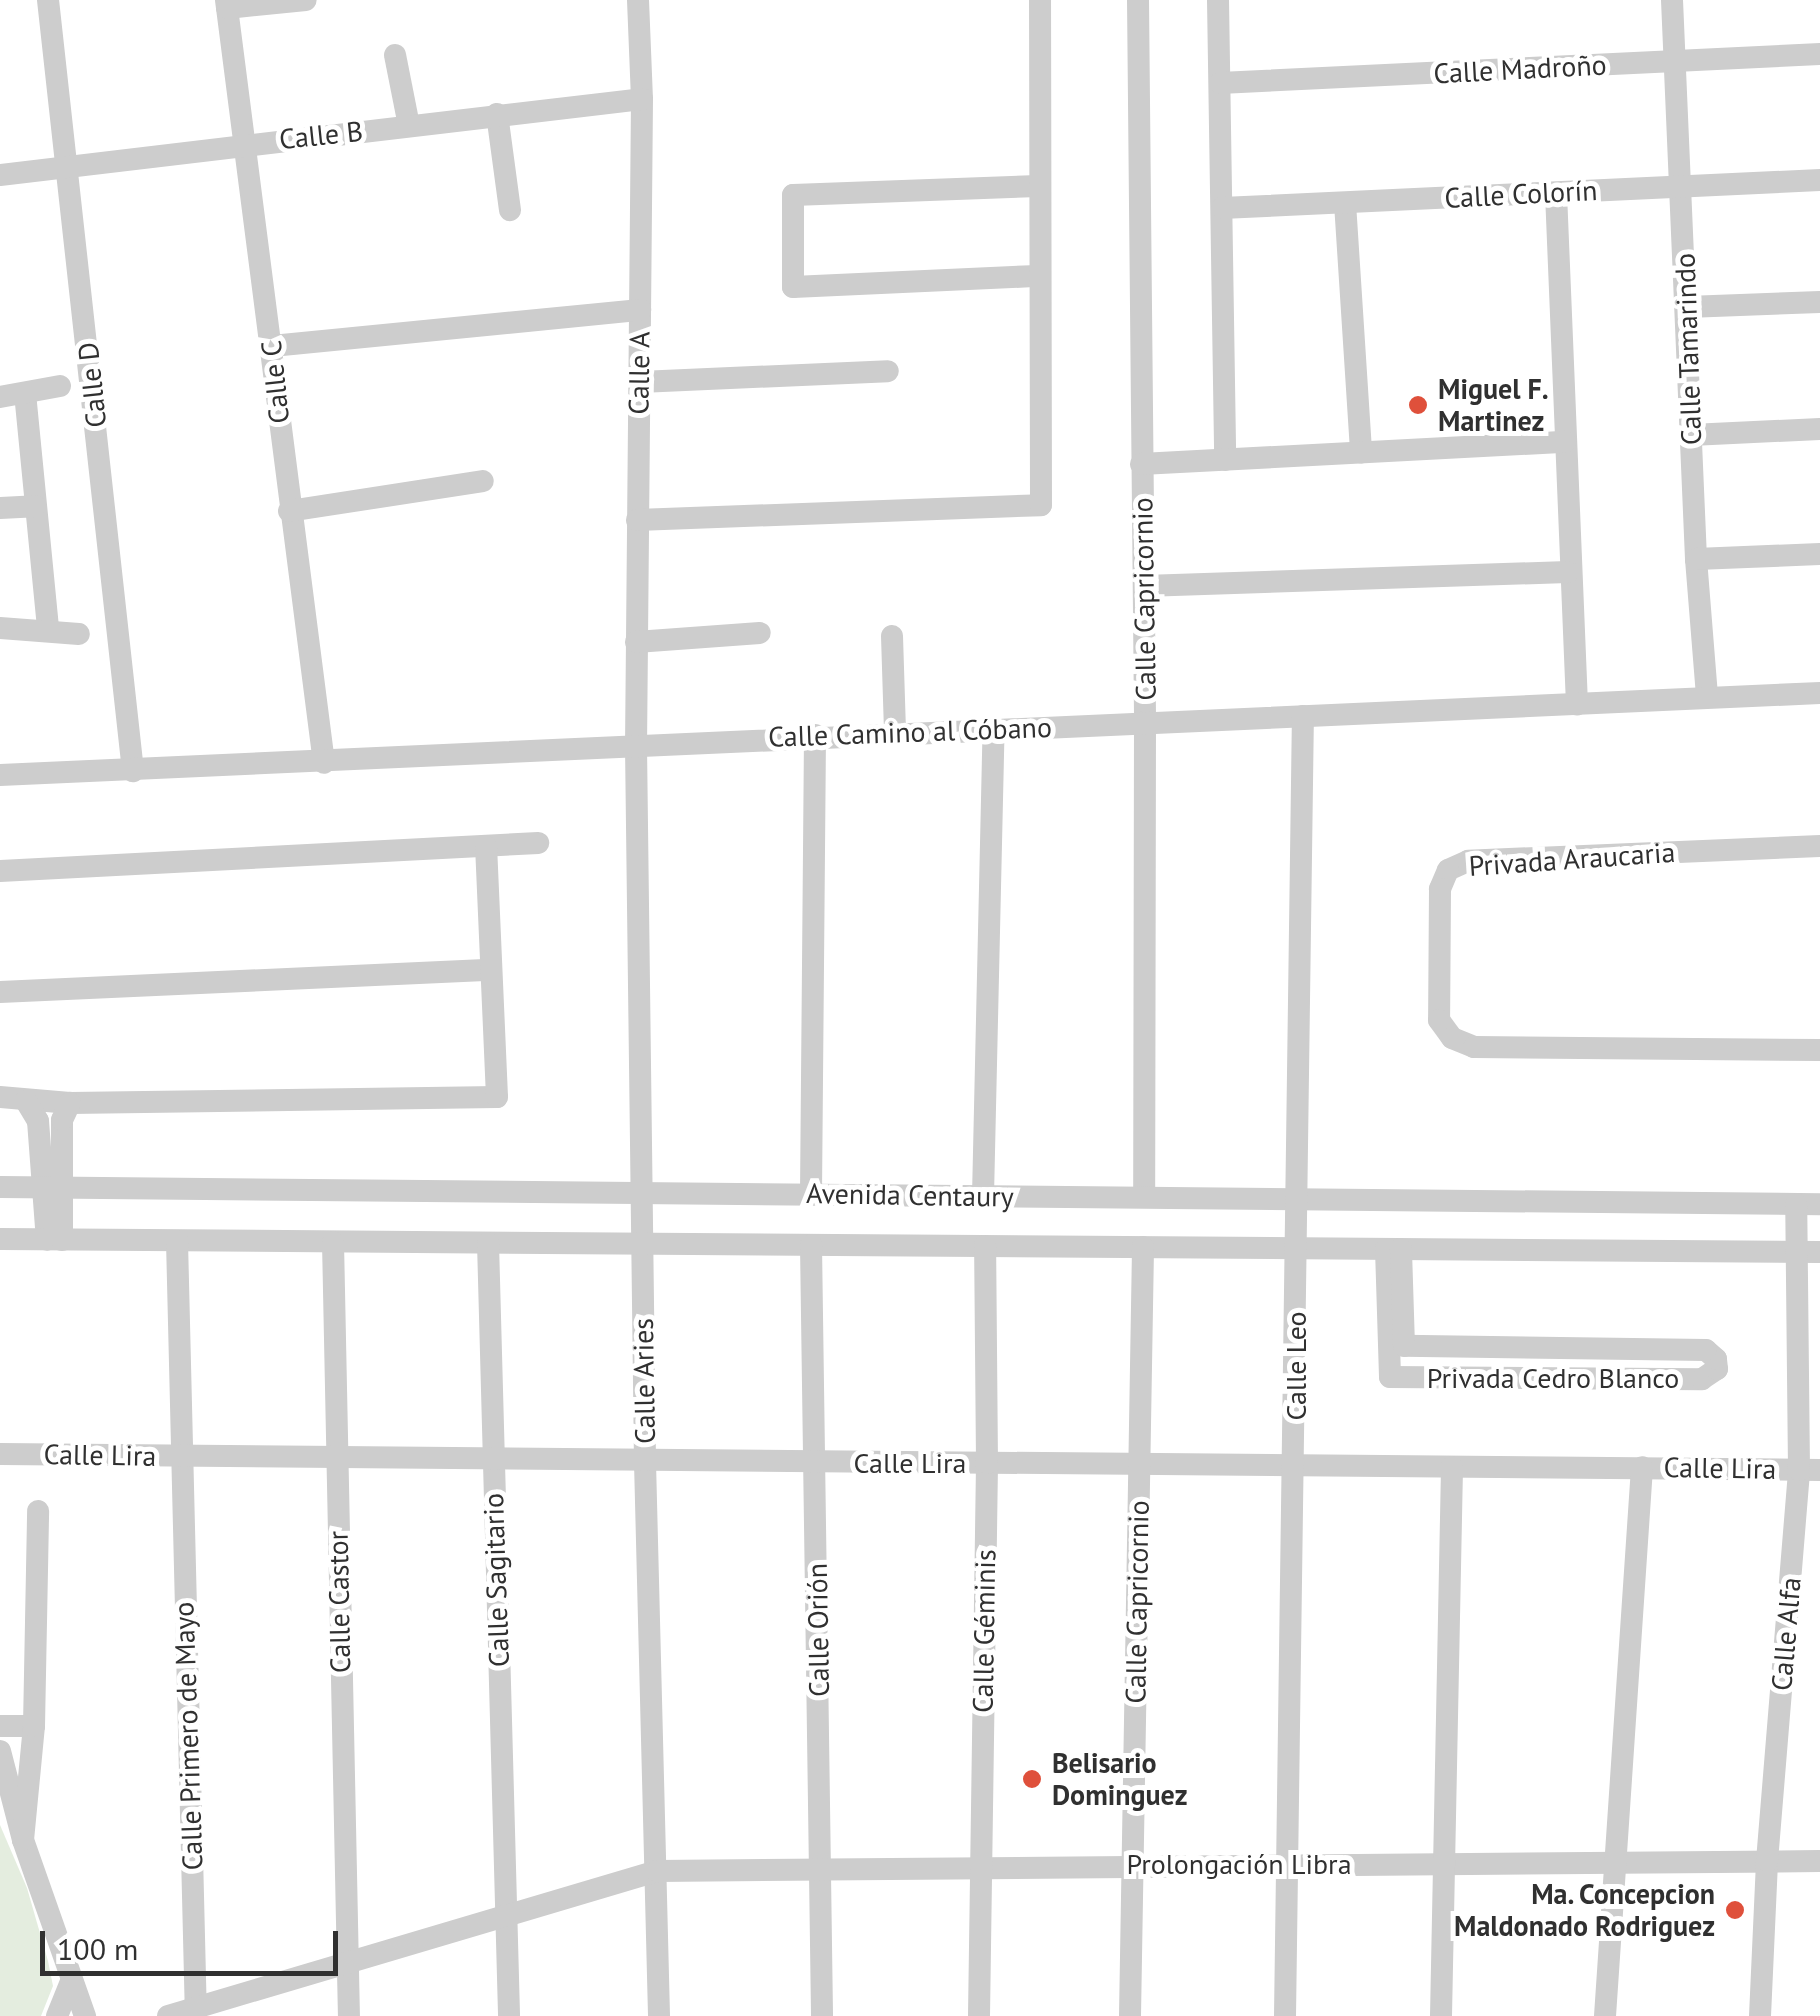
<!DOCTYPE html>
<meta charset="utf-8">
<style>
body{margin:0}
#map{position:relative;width:1820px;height:2016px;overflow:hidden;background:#fff;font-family:"PT Sans",sans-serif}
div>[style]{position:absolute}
.green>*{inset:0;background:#e4eddf}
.minor>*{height:22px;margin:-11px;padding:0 11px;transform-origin:11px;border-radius:11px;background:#cdcdcd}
.dots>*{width:28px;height:28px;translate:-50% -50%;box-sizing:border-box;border:5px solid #fff;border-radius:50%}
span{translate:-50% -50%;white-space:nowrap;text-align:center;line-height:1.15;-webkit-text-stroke:10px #fff;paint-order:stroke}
.street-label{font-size:28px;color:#303030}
.poi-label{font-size:28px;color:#303030;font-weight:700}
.left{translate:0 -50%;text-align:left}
.right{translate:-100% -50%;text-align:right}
.scale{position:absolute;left:40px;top:1931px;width:298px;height:45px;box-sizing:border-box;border:5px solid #303030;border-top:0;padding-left:12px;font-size:30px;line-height:35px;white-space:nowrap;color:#303030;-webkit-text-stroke:8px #fff;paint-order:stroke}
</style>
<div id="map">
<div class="green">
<i style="clip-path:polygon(0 1825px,27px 1888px,48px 1961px,53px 1986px,41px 2016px,0 2016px)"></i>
</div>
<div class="minor">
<i style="left:48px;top:0;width:776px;rotate:83.71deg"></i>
<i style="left:226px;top:0;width:769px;rotate:82.68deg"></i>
<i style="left:638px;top:0;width:99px;rotate:87.7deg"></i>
<i style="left:642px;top:99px;width:647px;rotate:90.53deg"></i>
<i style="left:636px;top:746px;width:716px;rotate:89.28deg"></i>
<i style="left:645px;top:1462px;width:554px;rotate:88.55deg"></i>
<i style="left:1138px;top:0;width:722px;rotate:89.44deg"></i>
<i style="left:1145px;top:722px;width:475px;rotate:90.1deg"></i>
<i style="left:1218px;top:0;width:460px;rotate:89.1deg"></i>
<i style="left:1672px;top:0;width:560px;rotate:87.54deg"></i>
<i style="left:1696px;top:559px;width:138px;rotate:85.4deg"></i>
<i style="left:227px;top:8px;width:79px;rotate:-5.8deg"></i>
<i style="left:395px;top:55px;width:72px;rotate:78.8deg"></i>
<i style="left:1220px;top:83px;width:601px;rotate:-2.77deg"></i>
<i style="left:497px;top:114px;width:97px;rotate:82.3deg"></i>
<i style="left:0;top:175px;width:646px;rotate:-6.75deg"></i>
<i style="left:1038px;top:186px;width:245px;rotate:177.9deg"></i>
<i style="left:793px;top:195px;width:92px;rotate:90deg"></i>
<i style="left:793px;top:287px;width:245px;rotate:-2.6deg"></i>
<i style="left:1556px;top:193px;width:512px;rotate:87.65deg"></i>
<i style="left:1345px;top:203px;width:250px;rotate:86.3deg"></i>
<i style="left:1222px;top:208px;width:599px;rotate:-2.68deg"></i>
<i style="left:1687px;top:307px;width:133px;rotate:-2.2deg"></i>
<i style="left:272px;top:346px;width:370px;rotate:-5.6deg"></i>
<i style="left:640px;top:382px;width:248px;rotate:-2.5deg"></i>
<i style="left:25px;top:393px;width:237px;rotate:84.4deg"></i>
<i style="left:0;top:397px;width:61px;rotate:-10.4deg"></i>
<i style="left:1691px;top:435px;width:129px;rotate:-2.7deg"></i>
<i style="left:1141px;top:464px;width:425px;rotate:-3deg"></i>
<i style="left:0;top:508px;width:35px;rotate:-3deg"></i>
<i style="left:289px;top:511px;width:196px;rotate:-8.8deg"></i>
<i style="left:637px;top:520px;width:404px;rotate:-2.1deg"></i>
<i style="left:1041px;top:505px;width:505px;rotate:-90.11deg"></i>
<i style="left:1696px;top:559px;width:124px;rotate:-2.3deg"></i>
<i style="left:1144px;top:586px;width:424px;rotate:-1.9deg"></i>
<i style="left:0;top:628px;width:79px;rotate:4.3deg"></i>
<i style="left:892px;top:636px;width:96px;rotate:88.2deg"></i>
<i style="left:636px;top:642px;width:124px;rotate:-4.2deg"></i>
<i style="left:0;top:775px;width:1822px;rotate:-2.58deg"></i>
<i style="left:1820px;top:846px;width:352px;rotate:177.6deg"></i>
<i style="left:1468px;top:861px;width:22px;rotate:156deg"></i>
<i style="left:1448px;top:870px;width:21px;rotate:113deg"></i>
<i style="left:1440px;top:889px;width:131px;rotate:90.4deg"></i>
<i style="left:1439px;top:1020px;width:22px;rotate:54deg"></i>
<i style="left:1452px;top:1038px;width:24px;rotate:22deg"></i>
<i style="left:1474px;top:1047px;width:346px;rotate:0.5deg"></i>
<i style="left:0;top:871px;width:539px;rotate:-2.98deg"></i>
<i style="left:0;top:992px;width:491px;rotate:-2.6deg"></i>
<i style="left:0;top:1097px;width:70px;rotate:4.9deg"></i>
<i style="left:70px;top:1103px;width:427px;rotate:-0.8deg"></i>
<i style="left:497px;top:1097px;width:251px;rotate:-92.5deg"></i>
<i style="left:26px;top:1101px;width:23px;rotate:59deg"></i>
<i style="left:38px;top:1121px;width:119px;rotate:85.7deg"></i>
<i style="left:0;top:1187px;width:1820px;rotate:0.54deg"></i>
<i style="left:811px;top:1194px;width:459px;rotate:-89.5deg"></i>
<i style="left:983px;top:1196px;width:467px;rotate:-88.7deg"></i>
<i style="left:0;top:1239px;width:1820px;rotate:0.41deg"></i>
<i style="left:62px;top:1240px;width:120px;rotate:-90deg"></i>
<i style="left:62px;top:1120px;width:19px;rotate:-65deg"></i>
<i style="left:177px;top:1241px;width:775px;rotate:88.6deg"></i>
<i style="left:333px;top:1242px;width:774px;rotate:88.82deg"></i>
<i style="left:488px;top:1243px;width:773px;rotate:88.44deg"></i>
<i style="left:811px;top:1245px;width:771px;rotate:89.18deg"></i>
<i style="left:1386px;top:1249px;width:128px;rotate:88.2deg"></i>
<i style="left:1390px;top:1377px;width:312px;rotate:0.4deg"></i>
<i style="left:1702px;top:1379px;width:18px;rotate:-34deg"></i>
<i style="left:1717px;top:1369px;width:10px;rotate:-96deg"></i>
<i style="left:1716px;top:1359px;width:13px;rotate:-138deg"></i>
<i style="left:1706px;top:1350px;width:302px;rotate:-179.2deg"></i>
<i style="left:1404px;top:1346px;width:97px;rotate:-91.8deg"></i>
<i style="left:0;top:1454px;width:1820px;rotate:0.5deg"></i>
<i style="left:0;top:1726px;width:34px"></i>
<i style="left:0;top:1751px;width:92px;rotate:75.5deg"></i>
<i style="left:23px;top:1840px;width:187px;rotate:70.6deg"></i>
<i style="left:23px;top:1840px;width:115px;rotate:-84.5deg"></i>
<i style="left:34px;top:1726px;width:215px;rotate:-88.9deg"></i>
<i style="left:57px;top:2016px;width:35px;rotate:-68deg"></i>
<i style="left:168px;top:2016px;width:510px;rotate:-16.52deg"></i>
<i style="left:657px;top:1871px;width:1163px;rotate:-0.49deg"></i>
<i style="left:979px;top:2016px;width:553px;rotate:-89.17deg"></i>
<i style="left:987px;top:1463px;width:217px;rotate:-90.5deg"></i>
<i style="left:1130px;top:2016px;width:769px;rotate:-89.03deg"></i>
<i style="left:1285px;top:2016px;width:1300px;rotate:-89.21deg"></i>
<i style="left:1441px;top:2016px;width:549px;rotate:-88.85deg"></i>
<i style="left:1605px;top:2016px;width:550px;rotate:-86.14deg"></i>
<i style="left:1760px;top:2016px;width:155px;rotate:-87.4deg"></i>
<i style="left:1767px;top:1861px;width:392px;rotate:-85.3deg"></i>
<i style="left:1799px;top:1470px;width:266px;rotate:-90.6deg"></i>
</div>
<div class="dots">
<i style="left:1418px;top:405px;background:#df503b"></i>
<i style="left:1032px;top:1779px;background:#df503b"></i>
<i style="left:1735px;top:1910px;background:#df503b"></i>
</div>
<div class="street-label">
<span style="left:1520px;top:69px;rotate:-3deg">Calle Madroño</span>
<span style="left:321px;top:135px;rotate:-6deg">Calle B</span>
<span style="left:1521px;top:194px;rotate:-3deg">Calle Colorín</span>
<span style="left:1688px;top:349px;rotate:-92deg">Calle Tamarindo</span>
<span style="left:639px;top:373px;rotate:-89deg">Calle A</span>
<span style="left:275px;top:382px;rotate:-96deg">Calle C</span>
<span style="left:92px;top:385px;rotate:-96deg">Calle D</span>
<span style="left:1144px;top:599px;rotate:-91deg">Calle Capricornio</span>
<span style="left:910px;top:732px;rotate:-2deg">Calle Camino al Cóbano</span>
<span style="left:1572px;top:859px;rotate:-4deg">Privada Araucaria</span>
<span style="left:910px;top:1195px;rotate:1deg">Avenida Centaury</span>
<span style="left:1296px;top:1366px;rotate:-90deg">Calle Leo</span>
<span style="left:1553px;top:1378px">Privada Cedro Blanco</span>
<span style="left:644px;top:1381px;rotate:-91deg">Calle Aries</span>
<span style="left:100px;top:1455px;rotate:1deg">Calle Lira</span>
<span style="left:910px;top:1463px">Calle Lira</span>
<span style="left:1720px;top:1468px;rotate:1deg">Calle Lira</span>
<span style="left:496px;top:1580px;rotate:-92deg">Calle Sagitario</span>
<span style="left:339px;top:1602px;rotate:-91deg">Calle Castor</span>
<span style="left:1137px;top:1602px;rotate:-89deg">Calle Capricornio</span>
<span style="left:818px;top:1630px;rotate:-91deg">Calle Orión</span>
<span style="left:984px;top:1631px;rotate:-89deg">Calle Géminis</span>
<span style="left:1786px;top:1634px;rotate:-85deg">Calle Alfa</span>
<span style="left:188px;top:1736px;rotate:-92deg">Calle Primero de Mayo</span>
<span style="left:1239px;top:1864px">Prolongación Libra</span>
</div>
<div class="poi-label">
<span class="left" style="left:1438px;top:405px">Miguel F.<br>Martinez</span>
<span class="left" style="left:1052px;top:1779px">Belisario<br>Dominguez</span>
<span class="right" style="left:1715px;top:1910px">Ma. Concepcion<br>Maldonado Rodriguez</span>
</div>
<div class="scale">100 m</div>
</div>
